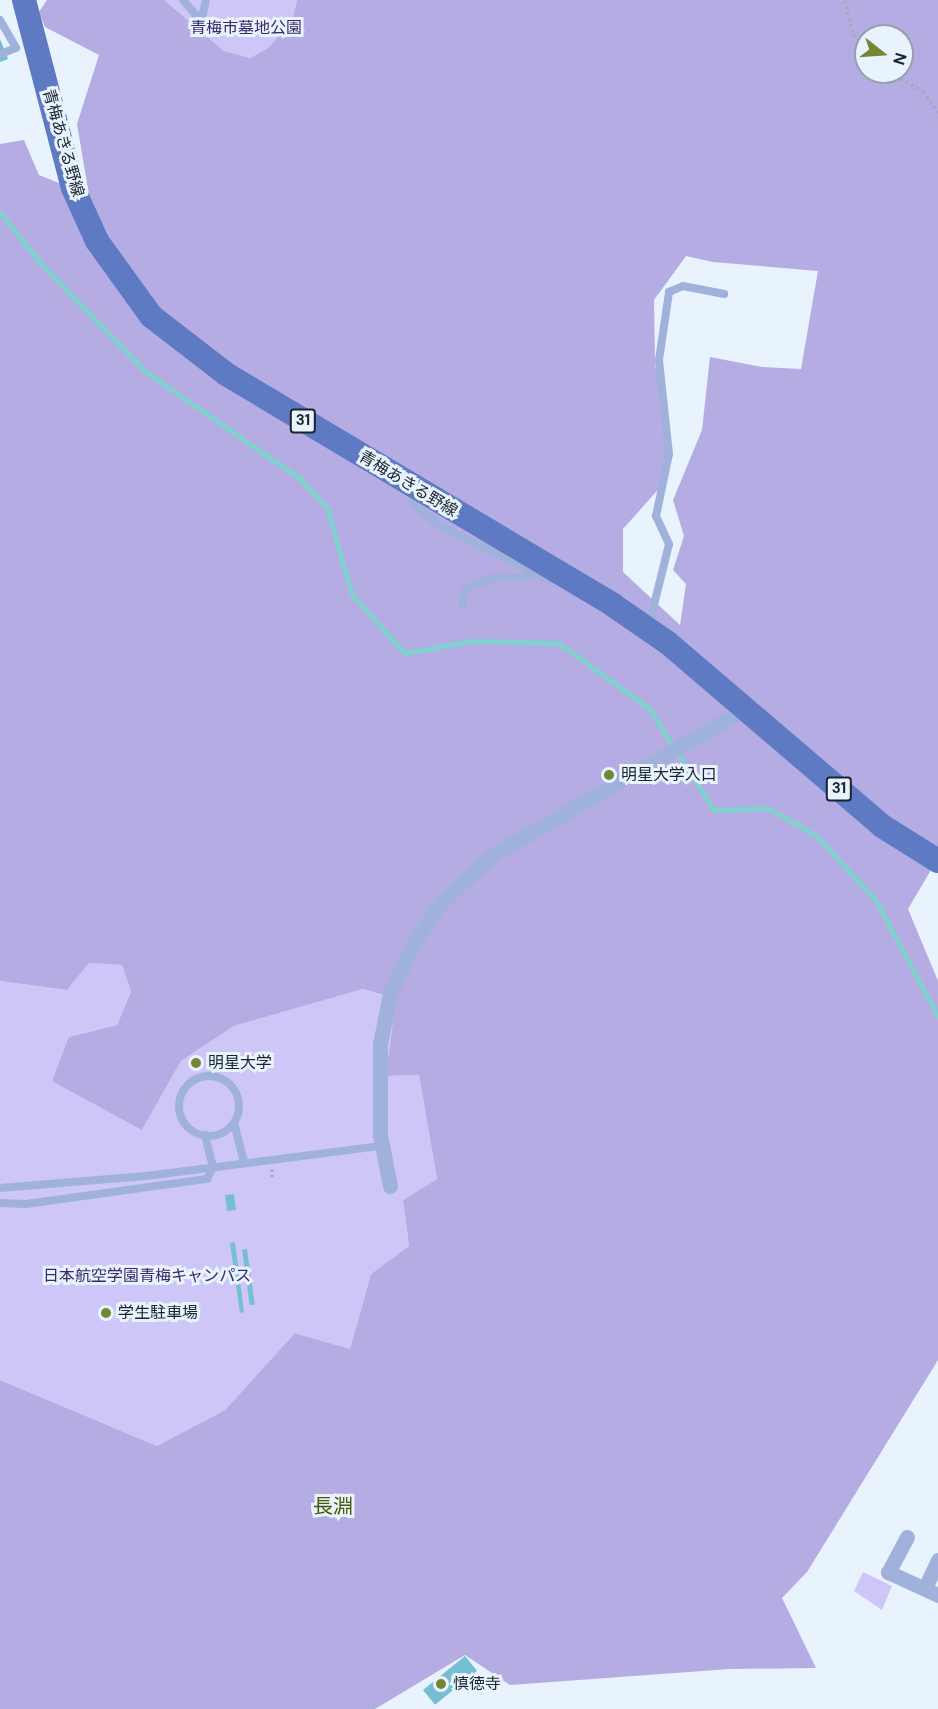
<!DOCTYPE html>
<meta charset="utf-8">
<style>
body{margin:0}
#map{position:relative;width:938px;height:1709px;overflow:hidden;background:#e8f3fd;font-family:"DM Sans","Noto Sans JP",sans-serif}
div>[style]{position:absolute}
.green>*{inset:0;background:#cdc6f6}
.forest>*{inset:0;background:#b4ace3}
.stream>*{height:4.5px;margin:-2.25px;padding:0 2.25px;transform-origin:2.25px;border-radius:2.25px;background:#81d1ce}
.building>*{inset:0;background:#76bfd3;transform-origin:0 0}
.path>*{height:3px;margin-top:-1.5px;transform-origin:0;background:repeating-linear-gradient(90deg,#a2acb6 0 3px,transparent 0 6px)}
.service>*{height:8px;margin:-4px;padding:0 4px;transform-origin:4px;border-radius:4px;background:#a0b2db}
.service>.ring{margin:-4px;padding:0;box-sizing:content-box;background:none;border:8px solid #a0b2db;border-radius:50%}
.minor>*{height:15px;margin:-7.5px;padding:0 7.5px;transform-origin:7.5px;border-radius:7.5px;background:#a0b2db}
.primary>*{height:24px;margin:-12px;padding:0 12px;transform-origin:12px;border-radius:12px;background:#5d7ac3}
.dots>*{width:16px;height:16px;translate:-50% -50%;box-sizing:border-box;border:3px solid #e8f3fd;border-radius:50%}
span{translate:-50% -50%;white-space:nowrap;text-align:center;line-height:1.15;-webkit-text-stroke:6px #e8f3fd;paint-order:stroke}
.shield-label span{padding:2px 4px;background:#e8f3fd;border:2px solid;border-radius:4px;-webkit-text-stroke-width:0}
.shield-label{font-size:15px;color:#1a242d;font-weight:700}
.park-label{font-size:16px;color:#392969}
.street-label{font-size:16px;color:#1a242d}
.poi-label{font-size:16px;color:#1a242d}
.left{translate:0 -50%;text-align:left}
.quarter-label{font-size:20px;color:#4a5703}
.north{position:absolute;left:854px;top:24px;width:60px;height:60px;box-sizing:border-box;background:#e8f3fd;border:2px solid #96a0aa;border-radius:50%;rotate:107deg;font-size:16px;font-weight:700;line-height:24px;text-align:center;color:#1a242d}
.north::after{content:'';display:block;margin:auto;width:21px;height:27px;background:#748534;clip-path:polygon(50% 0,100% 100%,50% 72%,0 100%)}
</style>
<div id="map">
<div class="green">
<i style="clip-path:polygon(164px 0,297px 0,292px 21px,268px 48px,250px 58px,224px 51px)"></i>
<i style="clip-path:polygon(89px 963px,122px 965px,131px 992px,117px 1025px,69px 1037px,142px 1130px,181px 1061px,234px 1026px,363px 989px,396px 1000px,391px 1076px,419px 1075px,437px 1179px,403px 1200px,409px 1246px,371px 1274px,350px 1349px,295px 1333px,225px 1410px,157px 1446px,0 1380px,0 981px,67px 990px)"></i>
<i style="clip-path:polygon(863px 1572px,892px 1586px,882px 1610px,854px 1591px)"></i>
</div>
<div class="forest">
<i style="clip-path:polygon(evenodd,47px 0,164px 0,224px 51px,250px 58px,268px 48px,292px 21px,297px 0,938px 0,938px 858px,908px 909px,938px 981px,938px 1360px,807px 1572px,782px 1598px,816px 1668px,730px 1669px,510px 1685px,465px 1655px,375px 1709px,0 1709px,0 1380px,157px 1446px,225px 1410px,295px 1333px,350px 1349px,371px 1274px,409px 1246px,403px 1200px,437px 1179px,419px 1075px,386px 1076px,396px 999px,363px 989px,234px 1026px,181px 1061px,142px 1130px,52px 1081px,69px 1037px,117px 1025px,131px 992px,122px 965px,89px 963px,67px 990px,0 981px,0 144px,24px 140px,39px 175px,89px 195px,77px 124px,99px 55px,45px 27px,39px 12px,47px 0,866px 36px,902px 36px,902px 72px,866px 72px,866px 36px,47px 0,686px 256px,713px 262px,818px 271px,801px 369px,762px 367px,710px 357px,702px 430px,673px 500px,684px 536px,673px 570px,686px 584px,680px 625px,623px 572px,623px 529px,664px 483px,668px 432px,655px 364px,654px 300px,686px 256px)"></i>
</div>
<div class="stream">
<i style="left:0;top:212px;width:64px;rotate:51.3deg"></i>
<i style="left:40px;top:262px;width:151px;rotate:46.1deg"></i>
<i style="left:145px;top:371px;width:190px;rotate:34.7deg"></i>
<i style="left:301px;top:479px;width:40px;rotate:48deg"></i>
<i style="left:328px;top:509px;width:88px;rotate:74.2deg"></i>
<i style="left:352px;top:594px;width:79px;rotate:48.1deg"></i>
<i style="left:405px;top:653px;width:68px;rotate:-10.2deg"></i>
<i style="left:472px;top:641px;width:87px;rotate:1.3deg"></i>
<i style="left:559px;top:643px;width:111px;rotate:35.8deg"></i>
<i style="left:649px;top:708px;width:121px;rotate:57.5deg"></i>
<i style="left:714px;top:810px;width:54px;rotate:-2.1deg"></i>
<i style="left:768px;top:808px;width:55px;rotate:29.4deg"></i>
<i style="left:816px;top:835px;width:88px;rotate:47.3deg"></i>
<i style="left:876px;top:900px;width:132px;rotate:61.9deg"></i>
</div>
<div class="building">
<i style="clip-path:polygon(0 39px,8px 59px,0 62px)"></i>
<i style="left:234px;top:1194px;width:16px;height:9px;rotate:83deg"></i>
<i style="clip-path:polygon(235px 1242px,244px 1312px,240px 1313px,230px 1243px)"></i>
<i style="left:247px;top:1249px;width:56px;height:5px;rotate:82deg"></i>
<i style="left:465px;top:1656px;width:19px;height:54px;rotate:51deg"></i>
</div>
<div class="path">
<i style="left:845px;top:0;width:35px;rotate:77deg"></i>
<i style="left:853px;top:34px;width:20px;rotate:49deg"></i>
<i style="left:890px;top:72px;width:38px;rotate:30deg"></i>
<i style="left:923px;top:91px;width:26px;rotate:54deg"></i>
<i style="left:272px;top:1169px;width:8px;rotate:90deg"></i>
</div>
<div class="service">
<i style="left:183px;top:0;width:23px;rotate:50deg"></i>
<i style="left:198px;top:18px;width:7px;rotate:-45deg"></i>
<i style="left:203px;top:13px;width:13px;rotate:-77deg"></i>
<i style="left:0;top:20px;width:32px;rotate:60deg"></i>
<i style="left:16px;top:48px;width:17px;rotate:159deg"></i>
<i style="left:409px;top:491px;width:14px;rotate:69deg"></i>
<i style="left:414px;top:504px;width:34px;rotate:40deg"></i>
<i style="left:440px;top:526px;width:123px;rotate:26.1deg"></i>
<i style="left:462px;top:605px;width:15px;rotate:-79deg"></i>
<i style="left:465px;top:590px;width:30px;rotate:-24deg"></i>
<i style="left:492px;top:578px;width:32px"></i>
<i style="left:524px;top:578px;width:11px;rotate:-27deg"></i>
<i style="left:649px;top:625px;width:83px;rotate:-76.1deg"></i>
<i style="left:669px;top:544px;width:31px;rotate:-115deg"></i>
<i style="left:656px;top:516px;width:63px;rotate:-78.2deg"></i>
<i style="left:669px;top:454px;width:95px;rotate:-96.1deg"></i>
<i style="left:659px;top:360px;width:69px;rotate:-81.6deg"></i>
<i style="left:669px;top:292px;width:15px;rotate:-23deg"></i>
<i style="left:683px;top:286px;width:42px;rotate:11deg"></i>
<i class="ring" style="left:179px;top:1076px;width:52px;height:52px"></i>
<i style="left:234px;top:1123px;width:40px;rotate:75.6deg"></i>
<i style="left:0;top:1188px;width:146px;rotate:-4.7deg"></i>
<i style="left:146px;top:1176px;width:237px;rotate:-7.3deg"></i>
<i style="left:0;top:1203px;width:26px;rotate:2deg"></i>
<i style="left:26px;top:1204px;width:183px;rotate:-7.9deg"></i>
<i style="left:207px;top:1179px;width:13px;rotate:-63deg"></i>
<i style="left:213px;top:1167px;width:33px;rotate:-104deg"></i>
</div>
<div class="minor">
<i style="left:390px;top:1186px;width:52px;rotate:-101.1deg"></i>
<i style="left:380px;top:1135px;width:91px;rotate:-90deg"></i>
<i style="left:380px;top:1044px;width:51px;rotate:-78.7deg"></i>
<i style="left:390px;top:994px;width:55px;rotate:-65.3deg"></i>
<i style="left:413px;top:944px;width:50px;rotate:-56.3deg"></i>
<i style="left:441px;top:902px;width:72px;rotate:-42.2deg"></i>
<i style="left:494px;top:854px;width:292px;rotate:-30deg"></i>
<i style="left:907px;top:1537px;width:40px;rotate:118deg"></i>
<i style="left:888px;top:1572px;width:55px;rotate:24.7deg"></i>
<i style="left:925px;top:1588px;width:31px;rotate:-65deg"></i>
</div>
<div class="primary">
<i style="left:24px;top:0;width:194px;rotate:75.4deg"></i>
<i style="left:73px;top:188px;width:58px;rotate:65.6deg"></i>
<i style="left:97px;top:241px;width:92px;rotate:54.2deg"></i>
<i style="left:151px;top:316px;width:95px;rotate:37.7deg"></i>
<i style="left:226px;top:374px;width:451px;rotate:30.8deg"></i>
<i style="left:613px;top:605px;width:67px;rotate:34.6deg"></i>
<i style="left:668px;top:643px;width:282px;rotate:40.5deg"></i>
<i style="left:882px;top:826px;width:66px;rotate:32deg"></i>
</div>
<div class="dots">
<i style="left:609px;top:775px;background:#748534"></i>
<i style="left:196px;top:1063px;background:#748534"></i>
<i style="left:106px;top:1313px;background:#748534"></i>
<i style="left:441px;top:1684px;background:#748534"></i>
</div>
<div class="shield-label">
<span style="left:303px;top:421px">31</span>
<span style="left:839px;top:789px">31</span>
</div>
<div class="park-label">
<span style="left:246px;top:28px">青梅市墓地公園</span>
<span style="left:147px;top:1276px">日本航空学園青梅キャンパス</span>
</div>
<div class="street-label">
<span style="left:63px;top:143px;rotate:74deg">青梅あきる野線</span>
<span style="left:408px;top:484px;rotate:31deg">青梅あきる野線</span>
</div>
<div class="poi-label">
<span class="left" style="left:621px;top:775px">明星大学入口</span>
<span class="left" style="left:208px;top:1063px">明星大学</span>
<span class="left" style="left:118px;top:1313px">学生駐車場</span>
<span class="left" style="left:453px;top:1684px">慎徳寺</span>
</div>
<div class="quarter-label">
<span style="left:333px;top:1506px">長淵</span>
</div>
<div class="north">N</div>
</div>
